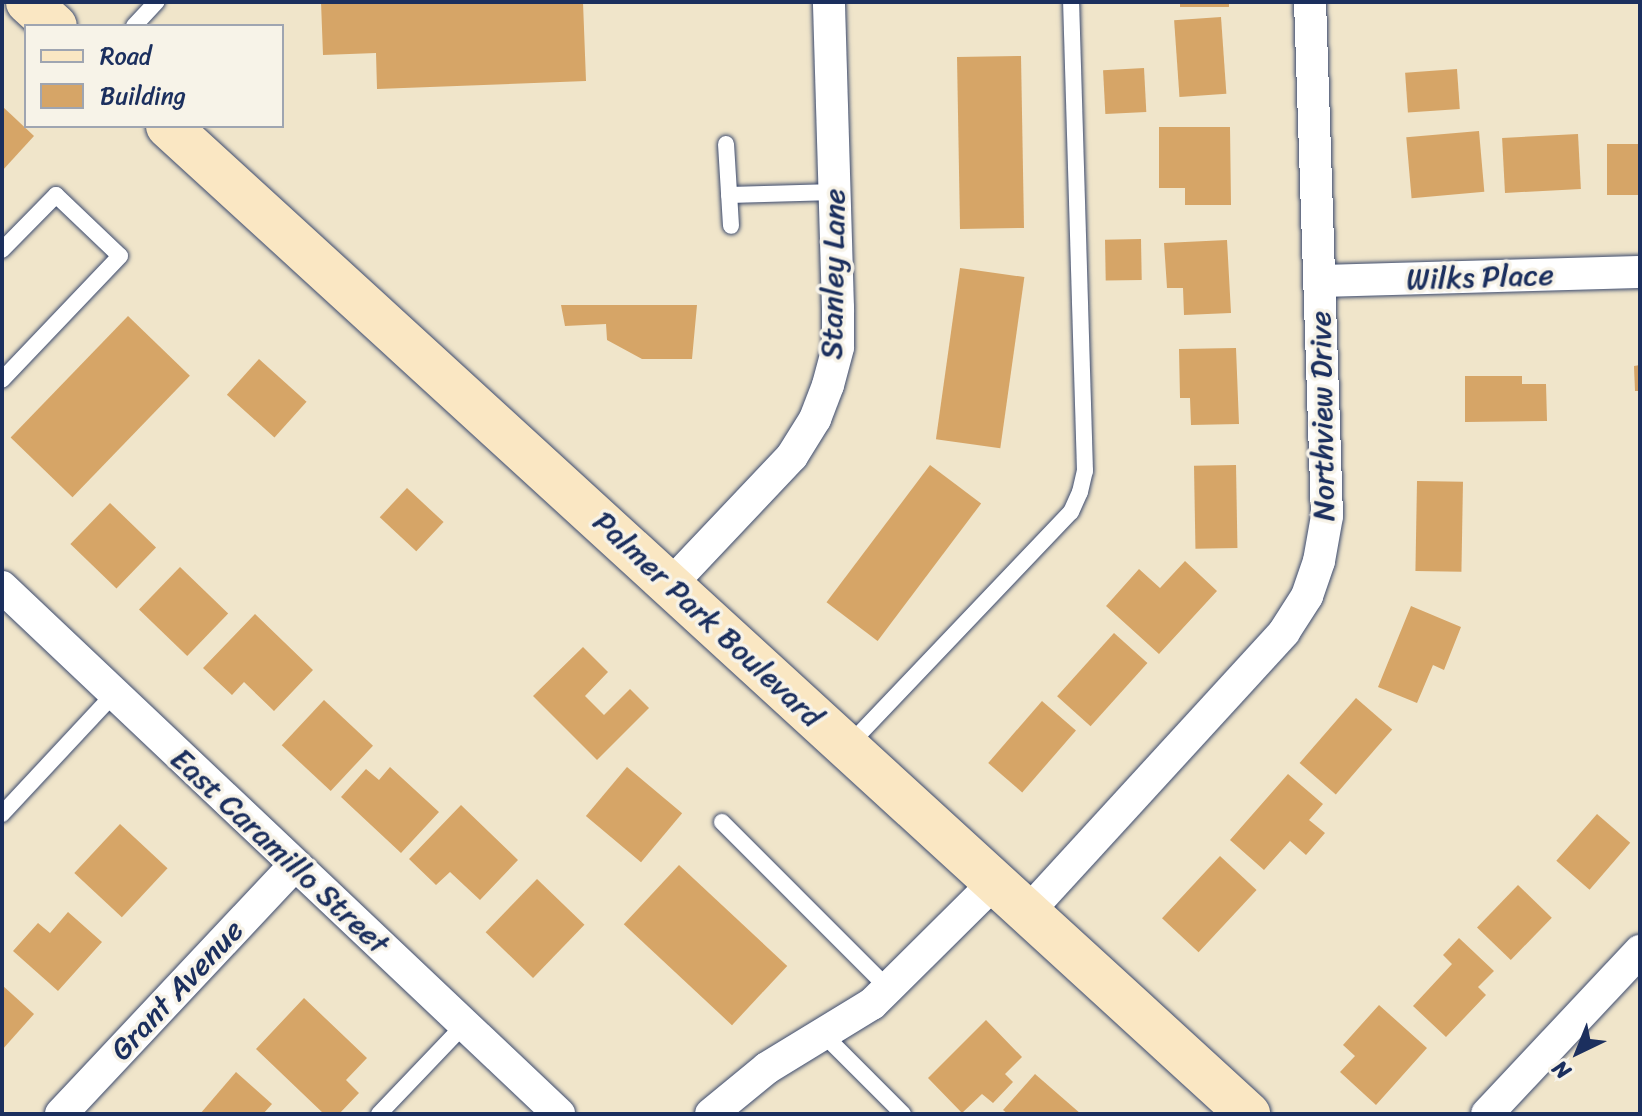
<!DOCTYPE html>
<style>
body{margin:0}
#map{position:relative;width:1642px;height:1116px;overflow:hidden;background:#f0e5ca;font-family:Sriracha,sans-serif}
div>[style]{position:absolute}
.building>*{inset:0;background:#d6a567;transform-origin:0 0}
.roads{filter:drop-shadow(0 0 2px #3b4a6e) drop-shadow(0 0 2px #3b4a6e)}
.service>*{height:16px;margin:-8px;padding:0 8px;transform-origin:8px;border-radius:8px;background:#fff}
.minor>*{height:32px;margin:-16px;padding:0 16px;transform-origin:16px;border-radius:16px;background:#fff}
.secondary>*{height:44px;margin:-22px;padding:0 22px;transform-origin:22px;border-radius:22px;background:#fae7c3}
span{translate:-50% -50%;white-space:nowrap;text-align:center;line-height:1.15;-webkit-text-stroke:7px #f7f3e8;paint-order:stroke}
.street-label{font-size:30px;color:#1b2f5e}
.frame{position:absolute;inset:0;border:4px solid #1b2f5e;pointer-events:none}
.legend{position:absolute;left:24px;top:24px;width:260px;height:104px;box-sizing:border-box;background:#f7f3e8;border:2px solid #9fa5b1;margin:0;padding:10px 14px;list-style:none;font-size:24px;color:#1b2f5e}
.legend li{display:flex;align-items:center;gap:16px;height:40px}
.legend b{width:40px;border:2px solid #9fa5b1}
.north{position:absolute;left:1538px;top:1012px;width:80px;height:80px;-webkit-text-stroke:6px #f7f3e8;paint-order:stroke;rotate:223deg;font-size:22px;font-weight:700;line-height:32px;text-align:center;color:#1b2f5e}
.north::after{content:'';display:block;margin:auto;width:28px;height:36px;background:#1b2f5e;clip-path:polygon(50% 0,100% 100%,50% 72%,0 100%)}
</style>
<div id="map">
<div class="building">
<i style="clip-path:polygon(321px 2px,583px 2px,586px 81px,377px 89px,376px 53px,323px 55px)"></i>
<i style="left:1180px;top:2px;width:49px;height:5px"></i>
<i style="left:1221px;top:17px;width:77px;height:47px;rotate:86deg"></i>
<i style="left:1021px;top:56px;width:172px;height:64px;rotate:89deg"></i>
<i style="left:1144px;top:68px;width:44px;height:41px;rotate:87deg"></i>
<i style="left:1457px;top:69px;width:40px;height:52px;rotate:86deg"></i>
<i style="clip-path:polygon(2px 106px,34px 136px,2px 171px)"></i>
<i style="clip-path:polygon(1159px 127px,1230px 127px,1231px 205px,1185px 205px,1185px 188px,1159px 188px)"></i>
<i style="left:1479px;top:131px;width:61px;height:73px;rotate:85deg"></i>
<i style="left:1578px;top:134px;width:55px;height:76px;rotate:87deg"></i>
<i style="left:1640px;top:144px;width:51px;height:33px;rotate:90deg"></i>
<i style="left:1141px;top:239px;width:41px;height:36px;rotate:89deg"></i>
<i style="clip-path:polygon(1227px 240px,1231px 313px,1184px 315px,1183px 288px,1167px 288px,1164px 243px)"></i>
<i style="left:960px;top:268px;width:65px;height:173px;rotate:8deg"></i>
<i style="clip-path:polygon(561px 305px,697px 305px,692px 359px,642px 359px,607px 340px,606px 324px,565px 326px)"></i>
<i style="left:128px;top:316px;width:86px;height:169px;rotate:44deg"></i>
<i style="clip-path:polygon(1236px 348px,1239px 424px,1191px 425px,1190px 398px,1180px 398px,1179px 349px)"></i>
<i style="left:259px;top:359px;width:64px;height:48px;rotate:42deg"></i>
<i style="clip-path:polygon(1640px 365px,1640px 391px,1635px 391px,1634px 366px)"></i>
<i style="clip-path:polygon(1465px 376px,1522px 376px,1522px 384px,1546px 384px,1547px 421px,1465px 422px)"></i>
<i style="left:930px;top:465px;width:64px;height:172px;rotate:37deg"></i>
<i style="left:1236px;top:465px;width:83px;height:42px;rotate:89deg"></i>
<i style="left:1417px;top:481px;width:46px;height:90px;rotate:1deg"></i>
<i style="left:407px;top:488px;width:50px;height:40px;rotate:43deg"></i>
<i style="left:110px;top:503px;width:64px;height:57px;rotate:44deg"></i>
<i style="clip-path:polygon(1185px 561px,1217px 591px,1159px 654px,1106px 606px,1139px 569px,1160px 588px)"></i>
<i style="left:180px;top:567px;width:67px;height:59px;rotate:44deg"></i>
<i style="clip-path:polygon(1411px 606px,1461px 627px,1444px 670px,1433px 665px,1417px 703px,1378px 687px)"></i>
<i style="clip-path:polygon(255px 614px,313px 670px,274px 711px,244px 682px,232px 695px,203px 668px)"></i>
<i style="left:1114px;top:633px;width:45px;height:85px;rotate:42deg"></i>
<i style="clip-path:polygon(583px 647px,608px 672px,585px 696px,604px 715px,630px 689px,649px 708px,597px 760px,533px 696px)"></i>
<i style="left:1356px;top:698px;width:48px;height:86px;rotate:41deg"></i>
<i style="left:324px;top:700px;width:67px;height:62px;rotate:43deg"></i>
<i style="left:1042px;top:701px;width:45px;height:82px;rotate:41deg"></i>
<i style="clip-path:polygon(390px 767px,439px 812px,401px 853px,341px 797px,366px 769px,379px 780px)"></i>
<i style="left:627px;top:767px;width:72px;height:64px;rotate:40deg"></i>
<i style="clip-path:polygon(1288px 774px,1323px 804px,1309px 820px,1325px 833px,1306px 855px,1290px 841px,1264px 870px,1230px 840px)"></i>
<i style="clip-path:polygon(461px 805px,518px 860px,480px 900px,450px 872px,436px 885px,409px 859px)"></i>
<i style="left:1597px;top:814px;width:44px;height:62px;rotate:41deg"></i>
<i style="left:120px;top:824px;width:65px;height:67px;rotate:43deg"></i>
<i style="left:1220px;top:856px;width:50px;height:85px;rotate:43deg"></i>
<i style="left:679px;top:865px;width:148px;height:81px;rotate:43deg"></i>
<i style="left:537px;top:879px;width:66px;height:74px;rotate:44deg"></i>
<i style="left:1518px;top:885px;width:47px;height:59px;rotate:44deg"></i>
<i style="clip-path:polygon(68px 912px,102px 942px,58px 991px,13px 951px,38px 923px,50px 933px)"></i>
<i style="clip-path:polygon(1459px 938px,1494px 971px,1478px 987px,1486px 995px,1446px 1037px,1413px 1006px,1452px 964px,1443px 955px)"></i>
<i style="clip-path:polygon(2px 985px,34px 1014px,2px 1050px)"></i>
<i style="clip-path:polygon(304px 998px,367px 1058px,346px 1080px,359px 1093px,339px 1114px,324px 1114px,256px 1049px)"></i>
<i style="clip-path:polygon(1379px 1005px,1427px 1048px,1376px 1105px,1340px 1072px,1355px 1056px,1343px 1045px)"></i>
<i style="clip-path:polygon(986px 1020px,1022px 1057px,1005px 1074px,1013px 1082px,993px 1103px,982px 1094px,962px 1113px,928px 1078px)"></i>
<i style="clip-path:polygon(236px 1072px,272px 1104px,263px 1114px,200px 1114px)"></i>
<i style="clip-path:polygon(1035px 1074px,1081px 1114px,1008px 1114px,1003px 1110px)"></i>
</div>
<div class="roads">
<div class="service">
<i style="left:134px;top:26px;width:33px;rotate:-47deg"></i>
<i style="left:726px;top:144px;width:82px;rotate:86.5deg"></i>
<i style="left:729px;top:195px;width:106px;rotate:-1.6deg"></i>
<i style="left:2px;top:250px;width:77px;rotate:-45.5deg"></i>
<i style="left:56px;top:195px;width:88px;rotate:43.6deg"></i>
<i style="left:120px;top:256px;width:171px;rotate:133.6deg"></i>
<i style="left:848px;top:746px;width:323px;rotate:-46.4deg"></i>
<i style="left:1071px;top:512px;width:22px;rotate:-66deg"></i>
<i style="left:1080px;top:492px;width:22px;rotate:-77deg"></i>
<i style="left:1085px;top:471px;width:469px;rotate:-91.7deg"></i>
<i style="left:2px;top:814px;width:164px;rotate:-47deg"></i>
<i style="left:722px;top:822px;width:236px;rotate:45deg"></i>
<i style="left:823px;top:1034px;width:113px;rotate:45deg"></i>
<i style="left:379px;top:1114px;width:123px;rotate:-46.3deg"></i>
</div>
<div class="minor">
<i style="left:1320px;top:281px;width:320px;rotate:-1.6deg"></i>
<i style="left:671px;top:584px;width:176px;rotate:-46.6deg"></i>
<i style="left:792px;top:456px;width:44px;rotate:-58.1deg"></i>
<i style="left:815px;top:419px;width:36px;rotate:-69deg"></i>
<i style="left:828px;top:385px;width:39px;rotate:-75deg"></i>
<i style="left:838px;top:347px;width:39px;rotate:-90deg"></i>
<i style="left:838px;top:308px;width:306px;rotate:-91.7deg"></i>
<i style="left:2px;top:587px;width:767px;rotate:43.41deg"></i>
<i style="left:1026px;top:914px;width:382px;rotate:-47.5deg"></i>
<i style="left:1284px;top:632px;width:43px;rotate:-57.4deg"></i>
<i style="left:1307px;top:596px;width:37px;rotate:-71deg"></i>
<i style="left:1319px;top:561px;width:46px;rotate:-79.9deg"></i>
<i style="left:1327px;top:516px;width:514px;rotate:-91.89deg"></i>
<i style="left:61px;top:1114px;width:340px;rotate:-46.8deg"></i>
<i style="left:711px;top:1114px;width:72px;rotate:-39.4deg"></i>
<i style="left:767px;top:1068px;width:123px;rotate:-31.4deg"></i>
<i style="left:872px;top:1004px;width:172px;rotate:-44.8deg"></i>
<i style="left:1487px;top:1114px;width:224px;rotate:-46.8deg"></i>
</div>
<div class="secondary">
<i style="left:28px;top:2px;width:36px;rotate:42deg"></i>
<i style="left:168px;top:126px;width:1464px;rotate:42.45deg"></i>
</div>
</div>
<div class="street-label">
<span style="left:833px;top:274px;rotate:-89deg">Stanley Lane</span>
<span style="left:1480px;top:277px;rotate:-2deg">Wilks Place</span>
<span style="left:1322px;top:416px;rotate:-91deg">Northview Drive</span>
<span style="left:708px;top:619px;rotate:43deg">Palmer Park Boulevard</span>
<span style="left:280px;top:851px;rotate:43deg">East Caramillo Street</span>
<span style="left:177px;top:990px;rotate:-47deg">Grant Avenue</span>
</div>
<div class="frame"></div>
<ul class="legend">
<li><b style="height:10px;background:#fae7c3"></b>Road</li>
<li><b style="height:22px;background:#d6a567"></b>Building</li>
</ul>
<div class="north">N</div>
</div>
